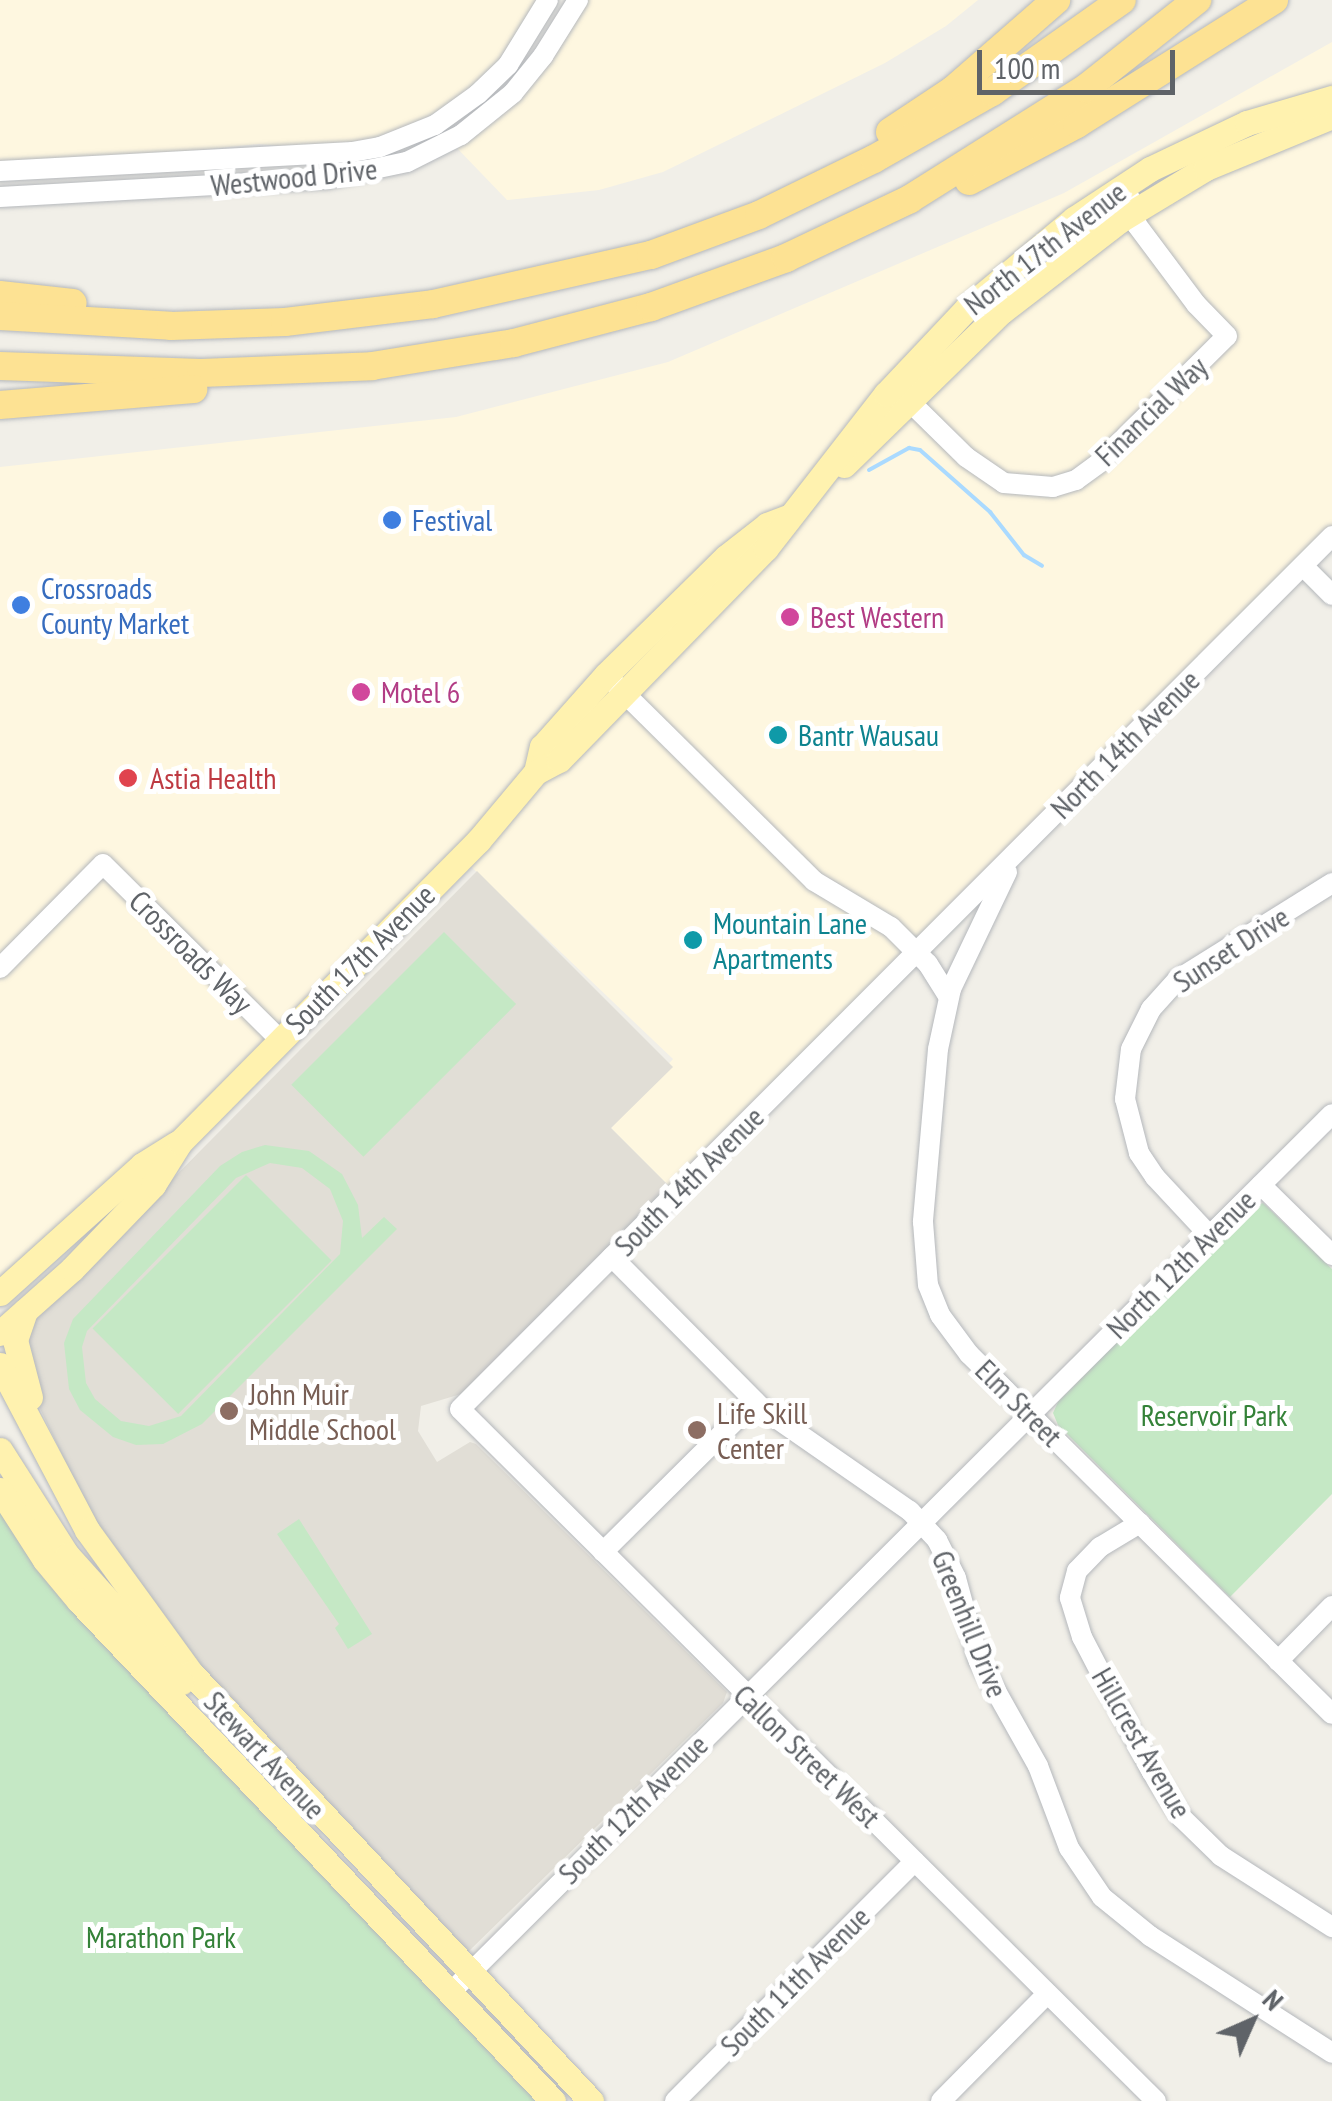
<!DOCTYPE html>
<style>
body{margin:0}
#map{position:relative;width:1332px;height:2101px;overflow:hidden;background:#f1efe8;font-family:"PT Sans Narrow",sans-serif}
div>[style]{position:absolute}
.commercial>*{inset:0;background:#fef7e0}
.education>*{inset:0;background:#e1ded6}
.green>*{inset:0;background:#c5e8c5;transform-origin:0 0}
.stream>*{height:4px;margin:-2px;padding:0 2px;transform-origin:2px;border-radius:2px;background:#aadaff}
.roads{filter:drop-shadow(0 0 2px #b5b8bc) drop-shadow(0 0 2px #b5b8bc)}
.minor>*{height:20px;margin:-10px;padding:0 10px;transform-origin:10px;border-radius:10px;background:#fff}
.major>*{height:25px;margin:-12.5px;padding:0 12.5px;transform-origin:12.5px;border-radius:12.5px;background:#fff2af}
.highway>*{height:28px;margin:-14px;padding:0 14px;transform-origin:14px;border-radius:14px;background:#fde293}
.dots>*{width:28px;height:28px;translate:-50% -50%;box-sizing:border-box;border:5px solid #fff;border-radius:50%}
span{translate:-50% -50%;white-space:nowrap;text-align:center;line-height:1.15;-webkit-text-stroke:10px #fff;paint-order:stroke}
.street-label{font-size:30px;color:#5f6368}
.shop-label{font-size:30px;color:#366cbe}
.left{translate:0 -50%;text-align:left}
.hotel-label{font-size:30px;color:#b23c85}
.culture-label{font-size:30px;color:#0d838f}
.health-label{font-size:30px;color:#be3a42}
.education-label{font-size:30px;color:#785e54}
.park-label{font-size:30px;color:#348238}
.north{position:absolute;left:1202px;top:1971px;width:100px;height:100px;-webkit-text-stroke:8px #fff;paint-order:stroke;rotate:45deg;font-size:28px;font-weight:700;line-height:40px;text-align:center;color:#5f6368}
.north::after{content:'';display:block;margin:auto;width:35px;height:45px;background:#5f6368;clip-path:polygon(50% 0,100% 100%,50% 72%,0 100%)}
.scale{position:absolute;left:977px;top:50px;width:198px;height:45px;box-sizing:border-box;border:5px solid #5f6368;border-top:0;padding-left:12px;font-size:30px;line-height:35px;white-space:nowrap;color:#5f6368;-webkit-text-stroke:8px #fff;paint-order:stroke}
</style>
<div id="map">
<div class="commercial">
<i style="clip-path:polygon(0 0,540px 0,490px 73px,437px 115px,366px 142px,292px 147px,259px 144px,120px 158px,0 164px)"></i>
<i style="clip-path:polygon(584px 0,978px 0,946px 26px,885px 63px,663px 172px,599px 190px,507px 200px,455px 146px)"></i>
<i style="clip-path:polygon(1332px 42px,1332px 536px,699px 1170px,669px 1186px,611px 1128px,673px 1059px,462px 858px,360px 961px,0 1293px,0 467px,456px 417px,668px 362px,1064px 193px)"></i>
</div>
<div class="education">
<i style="clip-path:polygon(477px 871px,673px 1067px,611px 1128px,669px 1186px,461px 1394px,421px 1406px,418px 1431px,437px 1462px,470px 1442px,476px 1444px,727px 1692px,723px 1703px,469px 1951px,462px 1950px,215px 1688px,94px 1522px,35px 1398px,24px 1353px,33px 1320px)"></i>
</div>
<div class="green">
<i style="left:444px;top:932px;width:102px;height:216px;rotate:45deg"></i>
<i style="clip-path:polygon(evenodd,265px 1145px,309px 1151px,342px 1174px,358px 1205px,362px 1238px,384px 1217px,397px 1229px,202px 1424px,163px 1444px,136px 1445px,113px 1437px,80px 1410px,69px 1389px,64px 1343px,73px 1319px,220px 1166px,242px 1152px,265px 1145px,270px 1163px,302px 1168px,330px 1189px,343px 1221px,340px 1254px,181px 1416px,149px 1426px,121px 1421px,95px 1399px,86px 1383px,82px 1347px,87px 1331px,236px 1178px,270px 1163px)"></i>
<i style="left:246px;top:1175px;width:121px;height:217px;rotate:45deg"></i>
<i style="clip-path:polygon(1263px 1203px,1332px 1269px,1332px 1494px,1230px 1597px,1058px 1425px,1053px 1413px,1058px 1402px,1250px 1208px)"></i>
<i style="clip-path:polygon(0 1510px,539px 2101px,0 2101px)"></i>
<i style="clip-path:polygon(299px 1519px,372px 1634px,348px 1649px,335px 1628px,339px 1624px,277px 1534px)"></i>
</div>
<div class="stream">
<i style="left:869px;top:470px;width:46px;rotate:-28.8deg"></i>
<i style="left:909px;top:448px;width:11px;rotate:10deg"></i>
<i style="left:920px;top:450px;width:94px;rotate:41.5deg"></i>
<i style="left:990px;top:512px;width:55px;rotate:51.7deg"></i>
<i style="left:1024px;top:555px;width:21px;rotate:31deg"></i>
</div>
<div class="roads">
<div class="minor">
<i style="left:0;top:171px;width:353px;rotate:-3.1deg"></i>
<i style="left:352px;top:152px;width:28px;rotate:-10deg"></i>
<i style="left:380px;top:147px;width:59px;rotate:-21.8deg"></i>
<i style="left:435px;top:125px;width:53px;rotate:-35.8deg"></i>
<i style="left:478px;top:94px;width:42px;rotate:-44deg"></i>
<i style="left:508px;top:65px;width:76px;rotate:-58.4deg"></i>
<i style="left:0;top:197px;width:326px;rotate:-3.2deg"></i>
<i style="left:326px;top:179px;width:83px;rotate:-11.9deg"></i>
<i style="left:407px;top:162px;width:60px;rotate:-26.6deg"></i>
<i style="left:461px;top:135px;width:67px;rotate:-38.9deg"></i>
<i style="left:513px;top:93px;width:48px;rotate:-51deg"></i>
<i style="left:543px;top:56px;width:66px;rotate:-58deg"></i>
<i style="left:902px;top:394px;width:90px;rotate:44.5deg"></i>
<i style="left:966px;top:457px;width:46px;rotate:34.4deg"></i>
<i style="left:1004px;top:483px;width:49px;rotate:4.7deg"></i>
<i style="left:1053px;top:487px;width:24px;rotate:-17deg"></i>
<i style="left:1076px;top:480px;width:29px;rotate:-36deg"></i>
<i style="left:1099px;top:463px;width:180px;rotate:-44.8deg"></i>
<i style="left:1227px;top:336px;width:45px;rotate:-134.1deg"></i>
<i style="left:1196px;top:304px;width:99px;rotate:-126.8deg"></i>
<i style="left:1137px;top:225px;width:28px;rotate:-105deg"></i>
<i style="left:1303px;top:566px;width:41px;rotate:45deg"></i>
<i style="left:614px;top:683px;width:281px;rotate:44.7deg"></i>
<i style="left:814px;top:881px;width:90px;rotate:30.9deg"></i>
<i style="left:891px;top:927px;width:52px;rotate:45deg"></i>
<i style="left:928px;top:964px;width:39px;rotate:58deg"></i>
<i style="left:1007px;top:872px;width:130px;rotate:115.6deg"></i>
<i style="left:951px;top:989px;width:61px;rotate:102.2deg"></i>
<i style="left:938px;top:1049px;width:174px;rotate:95deg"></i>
<i style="left:923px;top:1222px;width:63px;rotate:85.5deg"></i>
<i style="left:928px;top:1285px;width:32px;rotate:68deg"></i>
<i style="left:940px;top:1315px;width:49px;rotate:53.4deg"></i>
<i style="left:969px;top:1354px;width:511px;rotate:44.76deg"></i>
<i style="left:0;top:968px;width:146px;rotate:-45.3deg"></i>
<i style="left:103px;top:864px;width:250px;rotate:44.8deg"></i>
<i style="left:1261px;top:1185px;width:100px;rotate:44.6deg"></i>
<i style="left:1210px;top:1236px;width:81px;rotate:-133deg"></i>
<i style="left:1155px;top:1177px;width:29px;rotate:-124deg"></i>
<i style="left:1139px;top:1153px;width:56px;rotate:-104.5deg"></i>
<i style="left:1125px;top:1099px;width:50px;rotate:-83.2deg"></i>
<i style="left:1131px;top:1049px;width:45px;rotate:-63.4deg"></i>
<i style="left:1151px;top:1009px;width:39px;rotate:-48deg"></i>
<i style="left:1177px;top:980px;width:183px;rotate:-32deg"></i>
<i style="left:612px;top:1257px;width:214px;rotate:45.2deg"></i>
<i style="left:763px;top:1409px;width:179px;rotate:34.8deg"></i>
<i style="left:910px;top:1511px;width:40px;rotate:47deg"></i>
<i style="left:937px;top:1540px;width:42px;rotate:63.4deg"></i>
<i style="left:956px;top:1578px;width:84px;rotate:74.8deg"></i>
<i style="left:978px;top:1659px;width:123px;rotate:60.7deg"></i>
<i style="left:1038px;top:1766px;width:88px;rotate:69.3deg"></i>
<i style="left:1069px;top:1848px;width:59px;rotate:56deg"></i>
<i style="left:1102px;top:1897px;width:62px;rotate:39.1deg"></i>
<i style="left:1150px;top:1936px;width:216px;rotate:32.7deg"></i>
<i style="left:1140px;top:1523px;width:47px;rotate:149deg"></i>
<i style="left:1100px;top:1547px;width:33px;rotate:134deg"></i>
<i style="left:1077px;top:1571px;width:28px;rotate:105deg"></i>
<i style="left:1070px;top:1598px;width:41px;rotate:72.9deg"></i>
<i style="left:1082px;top:1637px;width:152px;rotate:62.6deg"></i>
<i style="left:1152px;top:1772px;width:54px;rotate:57.2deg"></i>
<i style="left:1181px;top:1817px;width:56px;rotate:44.3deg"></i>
<i style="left:1221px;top:1856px;width:132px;rotate:32.6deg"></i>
<i style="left:603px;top:1552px;width:214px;rotate:-44.8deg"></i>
<i style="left:1278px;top:1661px;width:77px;rotate:-45.5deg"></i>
<i style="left:450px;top:1993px;width:1245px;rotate:-44.9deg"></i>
<i style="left:675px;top:2101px;width:339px;rotate:-45deg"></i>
<i style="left:941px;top:2101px;width:151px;rotate:-45.3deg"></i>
<i style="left:1156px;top:2101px;width:981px;rotate:-135.17deg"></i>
<i style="left:460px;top:1409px;width:1234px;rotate:-45.03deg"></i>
</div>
<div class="major">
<i style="left:844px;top:465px;width:221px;rotate:-44.3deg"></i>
<i style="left:1002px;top:311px;width:149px;rotate:-37.6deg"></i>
<i style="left:1120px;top:220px;width:100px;rotate:-31.2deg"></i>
<i style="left:1206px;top:168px;width:136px;rotate:-22.4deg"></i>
<i style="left:536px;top:772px;width:26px;rotate:-77deg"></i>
<i style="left:542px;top:747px;width:96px;rotate:-48.4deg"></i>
<i style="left:606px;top:675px;width:168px;rotate:-44.5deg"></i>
<i style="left:726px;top:557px;width:52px;rotate:-38deg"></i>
<i style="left:767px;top:525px;width:22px;rotate:-21deg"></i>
<i style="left:0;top:1293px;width:191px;rotate:-42deg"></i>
<i style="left:142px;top:1165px;width:40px;rotate:-32deg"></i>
<i style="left:25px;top:1311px;width:31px;rotate:109deg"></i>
<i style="left:15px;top:1340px;width:59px;rotate:75.3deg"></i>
<i style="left:0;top:1333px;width:96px;rotate:-41.6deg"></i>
<i style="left:72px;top:1269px;width:117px;rotate:-46deg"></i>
<i style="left:153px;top:1185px;width:51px;rotate:-57.9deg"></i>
<i style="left:180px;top:1142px;width:424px;rotate:-45.3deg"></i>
<i style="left:478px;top:841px;width:90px;rotate:-50deg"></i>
<i style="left:536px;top:772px;width:26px;rotate:-28deg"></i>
<i style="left:559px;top:760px;width:296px;rotate:-45.7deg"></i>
<i style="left:766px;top:548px;width:195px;rotate:-52.1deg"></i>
<i style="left:886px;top:394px;width:118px;rotate:-46.7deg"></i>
<i style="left:967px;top:308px;width:139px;rotate:-39.8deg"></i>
<i style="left:1074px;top:219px;width:91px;rotate:-33.3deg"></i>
<i style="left:1150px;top:169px;width:107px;rotate:-25.4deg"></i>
<i style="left:1247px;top:123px;width:89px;rotate:-16.4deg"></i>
<i style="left:0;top:1365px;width:187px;rotate:62.2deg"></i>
<i style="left:87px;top:1530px;width:177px;rotate:54deg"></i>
<i style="left:191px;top:1673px;width:586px;rotate:46.94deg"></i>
<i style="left:0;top:1450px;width:125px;rotate:57.5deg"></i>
<i style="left:67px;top:1555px;width:171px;rotate:48.1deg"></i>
<i style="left:0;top:1490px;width:83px;rotate:57.3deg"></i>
<i style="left:45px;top:1560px;width:53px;rotate:50.3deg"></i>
<i style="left:79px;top:1601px;width:689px;rotate:46.53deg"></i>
</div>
<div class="highway">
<i style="left:890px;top:132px;width:76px;rotate:-33.7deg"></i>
<i style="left:953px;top:90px;width:137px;rotate:-41.1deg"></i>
<i style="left:969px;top:181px;width:122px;rotate:-27.8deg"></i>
<i style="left:1077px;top:124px;width:233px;rotate:-32.2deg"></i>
<i style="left:0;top:295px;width:73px;rotate:6.3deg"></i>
<i style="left:0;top:316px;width:171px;rotate:3.3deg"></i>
<i style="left:171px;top:326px;width:114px;rotate:-2deg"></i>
<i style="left:285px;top:322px;width:149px;rotate:-6.9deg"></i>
<i style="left:433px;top:304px;width:223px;rotate:-12.7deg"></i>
<i style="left:651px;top:255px;width:115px;rotate:-20.3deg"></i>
<i style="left:759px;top:215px;width:128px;rotate:-26deg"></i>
<i style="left:874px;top:159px;width:136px;rotate:-29.6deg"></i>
<i style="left:992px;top:92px;width:159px;rotate:-35.3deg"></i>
<i style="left:0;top:366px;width:201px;rotate:2deg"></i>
<i style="left:201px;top:373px;width:171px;rotate:-2.3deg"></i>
<i style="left:372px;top:366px;width:144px;rotate:-9.2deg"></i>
<i style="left:514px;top:343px;width:142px;rotate:-14.7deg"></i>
<i style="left:651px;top:307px;width:144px;rotate:-19.9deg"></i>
<i style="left:786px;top:258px;width:137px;rotate:-25.4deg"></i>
<i style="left:910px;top:199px;width:208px;rotate:-32.2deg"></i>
<i style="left:1086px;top:88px;width:142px;rotate:-38.4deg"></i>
<i style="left:0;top:405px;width:194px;rotate:-4.7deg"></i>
</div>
</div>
<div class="dots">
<i style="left:392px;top:520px;background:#3f7fe0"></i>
<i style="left:21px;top:605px;background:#3f7fe0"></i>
<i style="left:790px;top:617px;background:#d1479c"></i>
<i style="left:361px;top:692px;background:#d1479c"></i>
<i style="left:778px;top:735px;background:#0f9aa8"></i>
<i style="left:128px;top:778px;background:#e0444e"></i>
<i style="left:693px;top:940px;background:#0f9aa8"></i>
<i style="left:229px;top:1411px;background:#8d6e63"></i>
<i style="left:697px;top:1430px;background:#8d6e63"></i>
</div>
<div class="street-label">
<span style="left:294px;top:177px;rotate:-6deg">Westwood Drive</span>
<span style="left:1045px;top:248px;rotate:-38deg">North 17th Avenue</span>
<span style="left:1151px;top:411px;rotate:-44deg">Financial Way</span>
<span style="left:1125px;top:744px;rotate:-45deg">North 14th Avenue</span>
<span style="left:1231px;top:949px;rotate:-33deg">Sunset Drive</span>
<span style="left:191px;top:952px;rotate:45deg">Crossroads Way</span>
<span style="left:360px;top:959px;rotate:-45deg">South 17th Avenue</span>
<span style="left:689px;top:1181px;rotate:-45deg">South 14th Avenue</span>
<span style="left:1181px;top:1264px;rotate:-45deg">North 12th Avenue</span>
<span style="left:1019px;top:1403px;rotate:45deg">Elm Street</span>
<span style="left:970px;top:1624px;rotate:68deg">Greenhill Drive</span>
<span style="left:1142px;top:1743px;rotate:60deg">Hillcrest Avenue</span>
<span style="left:265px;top:1755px;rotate:47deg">Stewart Avenue</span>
<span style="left:807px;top:1756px;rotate:44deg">Callon Street West</span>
<span style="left:633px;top:1809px;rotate:-45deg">South 12th Avenue</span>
<span style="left:795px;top:1981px;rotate:-45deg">South 11th Avenue</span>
</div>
<div class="shop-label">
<span class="left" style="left:412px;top:520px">Festival</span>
<span class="left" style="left:41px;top:605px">Crossroads<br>County Market</span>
</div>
<div class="hotel-label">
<span class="left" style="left:810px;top:617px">Best Western</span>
<span class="left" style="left:381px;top:692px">Motel 6</span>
</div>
<div class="culture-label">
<span class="left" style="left:798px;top:735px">Bantr Wausau</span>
<span class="left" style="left:713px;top:940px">Mountain Lane<br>Apartments</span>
</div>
<div class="health-label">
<span class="left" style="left:150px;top:778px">Astia Health</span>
</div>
<div class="education-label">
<span class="left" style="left:249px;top:1411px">John Muir<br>Middle School</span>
<span class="left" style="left:717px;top:1430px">Life Skill<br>Center</span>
</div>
<div class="park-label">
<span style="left:1214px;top:1415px">Reservoir Park</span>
<span style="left:161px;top:1937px">Marathon Park</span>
</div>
<div class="north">N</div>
<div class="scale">100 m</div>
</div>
